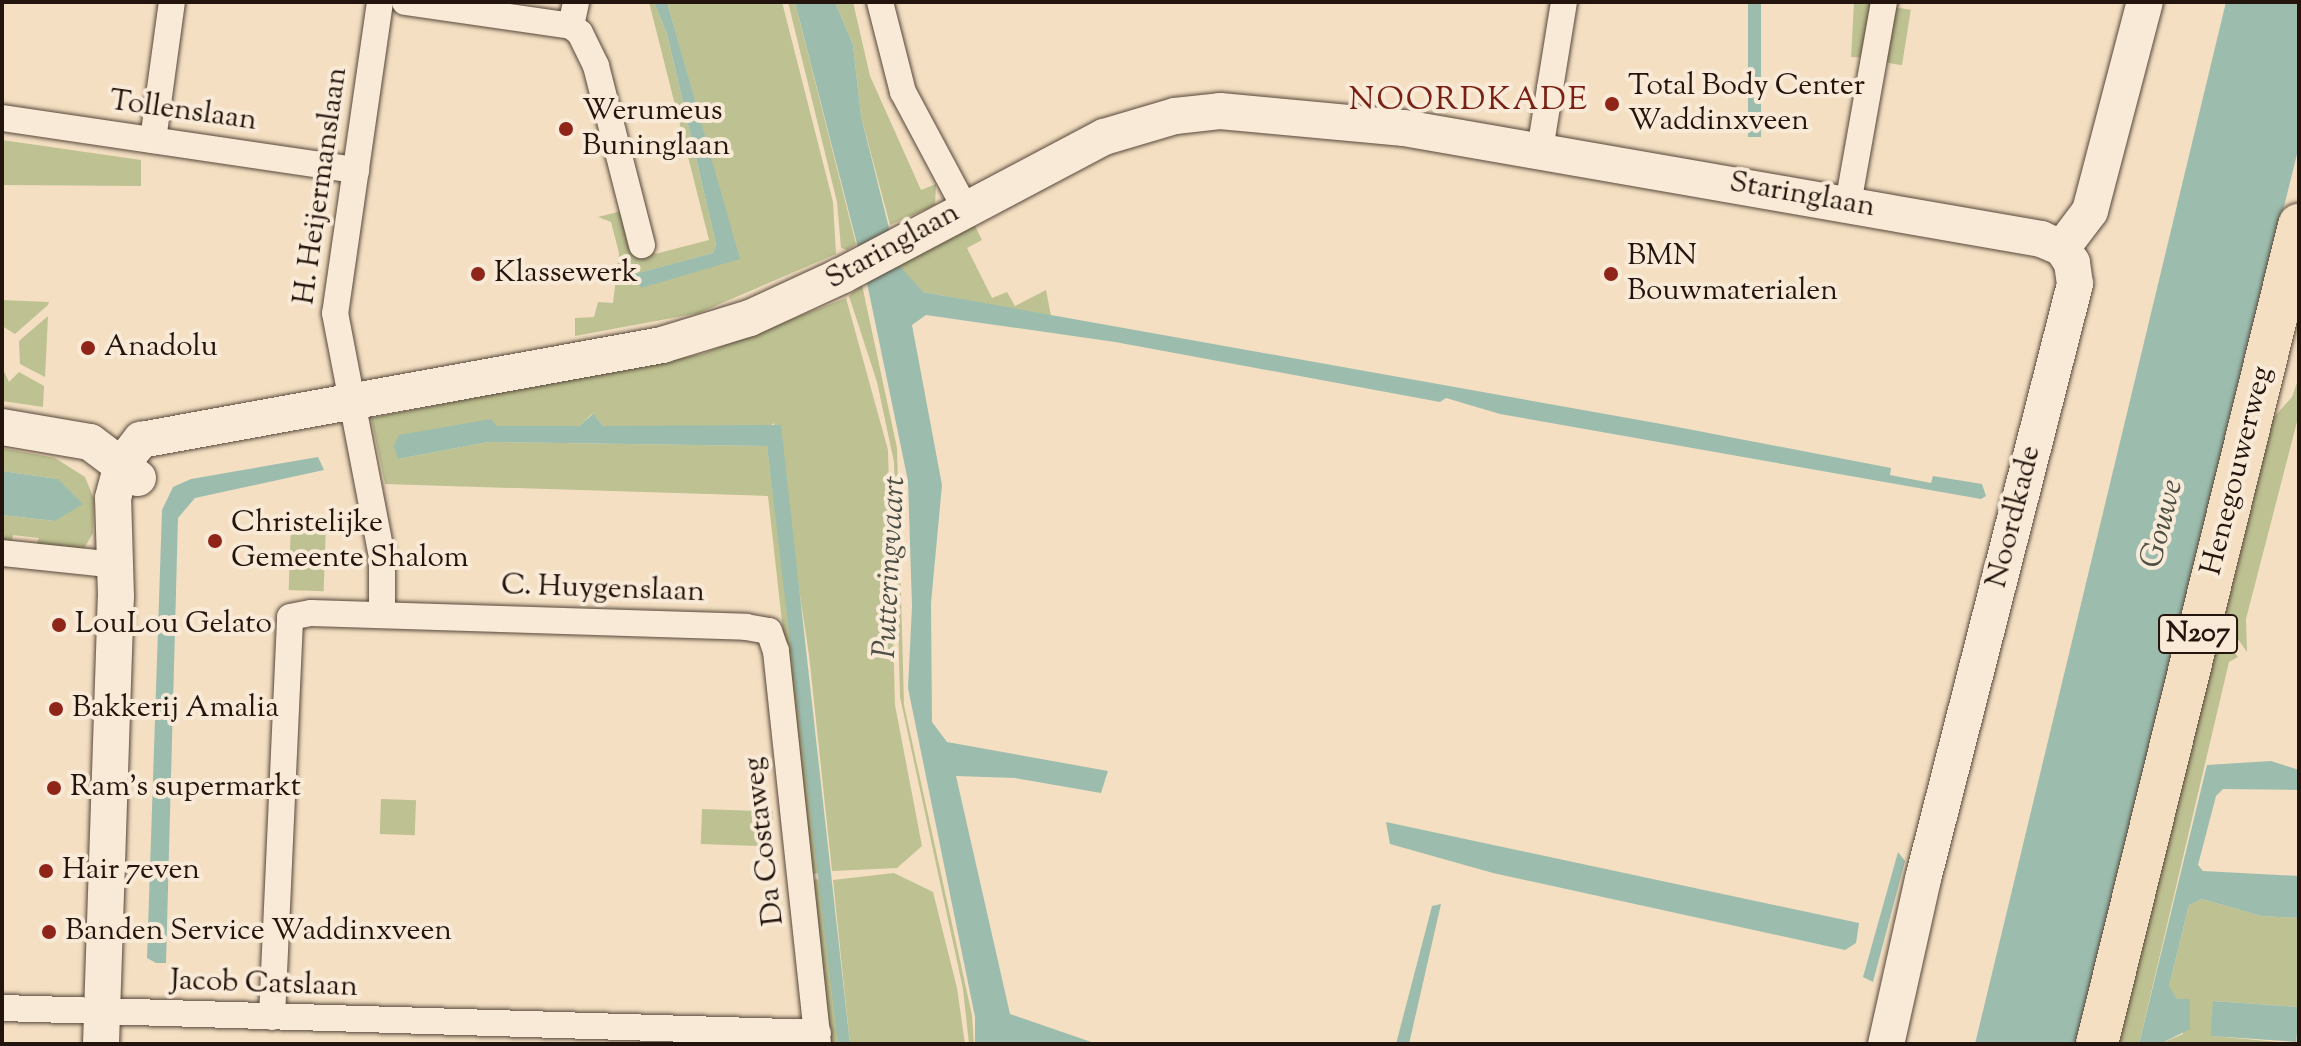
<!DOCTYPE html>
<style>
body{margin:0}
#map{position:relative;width:2301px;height:1046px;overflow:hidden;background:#f4dfc2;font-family:"Sorts Mill Goudy",serif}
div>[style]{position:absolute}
.green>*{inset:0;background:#bec191;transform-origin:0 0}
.water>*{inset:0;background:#9cbdae;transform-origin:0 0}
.roads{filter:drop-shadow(0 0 2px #57473a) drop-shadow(0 0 2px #57473a)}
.street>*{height:26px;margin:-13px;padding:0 13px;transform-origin:13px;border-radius:13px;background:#f8ead7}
.secondary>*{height:36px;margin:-18px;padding:0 18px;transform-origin:18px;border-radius:18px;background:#f8ead7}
.primary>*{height:42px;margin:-21px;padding:0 21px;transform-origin:21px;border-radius:21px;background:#f4dfc2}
.dots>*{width:22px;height:22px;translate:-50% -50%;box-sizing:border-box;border:4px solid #f8ead7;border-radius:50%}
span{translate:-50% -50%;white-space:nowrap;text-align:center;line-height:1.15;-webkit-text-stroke:8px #f8ead7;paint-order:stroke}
.shield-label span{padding:2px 6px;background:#f8ead7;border:2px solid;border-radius:6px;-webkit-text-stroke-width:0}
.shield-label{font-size:28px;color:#23140d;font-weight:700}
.poi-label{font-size:30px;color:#23140d}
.left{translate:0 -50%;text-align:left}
.street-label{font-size:30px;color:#23140d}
.neighbourhood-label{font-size:32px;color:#7a1f14;letter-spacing:2px}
.water-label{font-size:32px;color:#4d4f45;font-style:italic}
.frame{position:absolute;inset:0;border:4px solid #23140d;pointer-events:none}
</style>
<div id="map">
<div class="green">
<i style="clip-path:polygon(649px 2px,654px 2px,667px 34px,716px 244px,713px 253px,636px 274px,739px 259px,667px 2px,782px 2px,833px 202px,836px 254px,699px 313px,575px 336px,575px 318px,594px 317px,598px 302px,613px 303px,619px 253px,611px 222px,598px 217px,622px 211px,655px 254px,709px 240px)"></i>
<i style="clip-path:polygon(788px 2px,795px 2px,856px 244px,847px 250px,841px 248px,837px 202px)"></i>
<i style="clip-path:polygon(835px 2px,853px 2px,870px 76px,921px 190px,936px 184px,935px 205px,890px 225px,861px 116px,853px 45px)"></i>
<i style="left:1854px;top:2px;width:18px;height:55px;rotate:3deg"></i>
<i style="left:1893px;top:7px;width:18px;height:56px;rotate:9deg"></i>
<i style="clip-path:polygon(2px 140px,141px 160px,141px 186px,2px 185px)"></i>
<i style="clip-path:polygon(974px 224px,982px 240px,967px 248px,992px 298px,1007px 292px,1015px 306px,1046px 290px,1051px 316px,923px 292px,910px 284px,898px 265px)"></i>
<i style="clip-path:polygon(862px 285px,897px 448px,904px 705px,972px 1015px,974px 1044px,969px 1044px,963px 989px,900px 697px,894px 462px,877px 382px,849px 296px)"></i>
<i style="clip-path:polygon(846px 298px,888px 450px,895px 705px,922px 846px,897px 868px,832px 871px,809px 655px,774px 423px,767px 429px,603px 426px,592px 414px,579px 426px,496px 426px,490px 419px,398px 459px,488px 442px,767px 446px,821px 873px,810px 874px,768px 496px,385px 484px,371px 418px,702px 354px)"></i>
<i style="clip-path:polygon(2px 300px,49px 302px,48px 305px,15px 334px,2px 326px)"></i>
<i style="clip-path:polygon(48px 316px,45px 377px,20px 364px,19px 341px)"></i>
<i style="clip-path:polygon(2px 367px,9px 382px,19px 372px,44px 386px,43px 407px,2px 401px)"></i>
<i style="clip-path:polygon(2299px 377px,2299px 414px,2246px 619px,2247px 652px,2224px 619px,2273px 418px,2292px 397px)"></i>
<i style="clip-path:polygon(2px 448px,55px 458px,85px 477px,94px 499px,93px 533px,82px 552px,35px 547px,39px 538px,13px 535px,11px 545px,2px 543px,2px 515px,55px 521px,58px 479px,2px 471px)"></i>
<i style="left:291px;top:523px;width:35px;height:67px;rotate:2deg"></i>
<i style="clip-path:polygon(2218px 637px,2225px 638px,2238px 657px,2229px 662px,2139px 1044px,2119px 1044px)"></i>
<i style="left:381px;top:799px;width:35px;height:35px;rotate:2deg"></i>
<i style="left:702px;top:809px;width:71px;height:35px;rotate:2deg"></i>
<i style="clip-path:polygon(894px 873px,933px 892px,957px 988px,965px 1044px,850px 1044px,833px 880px)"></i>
<i style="clip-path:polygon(821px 879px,835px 999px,838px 1044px,827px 1044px,811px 880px)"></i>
<i style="clip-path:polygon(2202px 899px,2261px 916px,2299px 918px,2299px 1007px,2213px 1001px,2213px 1036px,2299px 1044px,2160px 1044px,2183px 1034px,2169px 986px,2189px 905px)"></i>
</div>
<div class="water">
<i style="clip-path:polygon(654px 2px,667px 2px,740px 259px,641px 288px,635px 274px,713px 253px,716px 244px,667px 34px)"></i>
<i style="clip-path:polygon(795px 2px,835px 2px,853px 45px,861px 116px,898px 264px,923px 292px,1667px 425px,1891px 468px,1890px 475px,1931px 483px,1933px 476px,1982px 484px,1986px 496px,1981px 499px,1500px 414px,1446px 398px,1440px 402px,1115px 342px,926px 315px,912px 325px,942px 485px,931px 603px,932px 722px,947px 742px,1108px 771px,1101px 793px,1015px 778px,956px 776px,1010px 1014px,1097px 1044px,975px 1044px,975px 1017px,908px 688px,912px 606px,908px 481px,867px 283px)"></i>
<i style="left:1748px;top:2px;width:13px;height:135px"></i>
<i style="clip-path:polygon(2226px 2px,2299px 2px,2299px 146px,2077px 1044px,1975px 1044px)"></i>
<i style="clip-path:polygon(593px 414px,603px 426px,781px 425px,850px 1044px,838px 1044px,767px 446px,488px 442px,398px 459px,394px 446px,399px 435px,491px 419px,497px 426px,579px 426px)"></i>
<i style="clip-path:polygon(318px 457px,324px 470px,195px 498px,178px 518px,166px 963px,156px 963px,147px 958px,162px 510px,173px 487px,191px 479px)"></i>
<i style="clip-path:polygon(2px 471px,58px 479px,83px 504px,55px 521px,2px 515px)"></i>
<i style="clip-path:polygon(2271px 761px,2299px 770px,2299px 790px,2223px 789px,2216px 796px,2198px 865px,2203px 871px,2299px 876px,2299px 918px,2261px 916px,2202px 899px,2189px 905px,2169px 986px,2177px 999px,2190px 999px,2190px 1029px,2160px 1044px,2139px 1044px,2207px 765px)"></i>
<i style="clip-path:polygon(1386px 822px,1859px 923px,1856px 943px,1845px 950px,1493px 873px,1390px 844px)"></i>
<i style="clip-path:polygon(1898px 852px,1905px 861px,1873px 982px,1863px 977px)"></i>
<i style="clip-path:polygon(1441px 904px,1409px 1044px,1396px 1044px,1432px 906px)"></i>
<i style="left:2213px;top:1001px;width:86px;height:35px;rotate:4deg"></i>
</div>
<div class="roads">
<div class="street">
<i style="left:380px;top:2px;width:314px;rotate:98.2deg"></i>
<i style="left:335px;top:313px;width:249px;rotate:79.1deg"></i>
<i style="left:382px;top:558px;width:57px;rotate:90deg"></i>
<i style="left:405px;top:2px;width:168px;rotate:8.2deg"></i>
<i style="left:571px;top:26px;width:11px;rotate:38deg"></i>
<i style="left:580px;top:33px;width:37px;rotate:64deg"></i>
<i style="left:596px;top:66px;width:185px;rotate:75.6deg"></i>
<i style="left:880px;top:2px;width:93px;rotate:75.7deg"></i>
<i style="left:903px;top:92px;width:132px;rotate:61.9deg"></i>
<i style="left:571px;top:26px;width:25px;rotate:-78deg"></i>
<i style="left:2px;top:118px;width:358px;rotate:8.4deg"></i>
<i style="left:153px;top:140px;width:139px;rotate:-82.2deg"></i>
<i style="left:1540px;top:150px;width:150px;rotate:-80.8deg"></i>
<i style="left:1848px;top:204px;width:205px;rotate:-79.9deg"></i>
<i style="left:2px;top:553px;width:115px;rotate:6deg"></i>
<i style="left:2px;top:1008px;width:816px;rotate:1.75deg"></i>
<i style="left:272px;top:1017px;width:400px;rotate:-87.4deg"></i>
<i style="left:290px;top:617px;width:21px;rotate:-11deg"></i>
<i style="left:311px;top:613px;width:435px;rotate:1.8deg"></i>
<i style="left:746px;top:627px;width:23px;rotate:10deg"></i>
<i style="left:769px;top:631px;width:21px;rotate:71deg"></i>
<i style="left:776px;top:651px;width:395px;rotate:83.9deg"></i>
</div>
<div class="secondary">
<i style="left:2062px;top:248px;width:46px;rotate:-52.9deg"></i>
<i style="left:2090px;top:211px;width:216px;rotate:-75.3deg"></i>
<i style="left:2px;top:427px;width:89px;rotate:9.7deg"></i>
<i style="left:90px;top:442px;width:60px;rotate:36.9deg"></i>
<i style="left:101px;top:1044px;width:447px;rotate:-88.1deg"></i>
<i style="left:116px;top:597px;width:99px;rotate:-91.7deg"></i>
<i style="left:113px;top:498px;width:35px;rotate:-75deg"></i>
<i style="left:122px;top:464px;width:31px;rotate:-52deg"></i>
<i style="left:141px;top:440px;width:530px;rotate:-10.33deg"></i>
<i style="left:662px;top:345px;width:92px;rotate:-17.1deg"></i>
<i style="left:750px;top:318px;width:102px;rotate:-24.8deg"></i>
<i style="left:843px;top:275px;width:295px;rotate:-27.9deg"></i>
<i style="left:1104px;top:137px;width:74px;rotate:-16.5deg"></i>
<i style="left:1175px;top:116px;width:45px;rotate:-6.3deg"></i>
<i style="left:1220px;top:111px;width:185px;rotate:5.3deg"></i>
<i style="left:1404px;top:128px;width:647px;rotate:9.88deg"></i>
<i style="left:2041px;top:239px;width:23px;rotate:23deg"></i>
<i style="left:2062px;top:248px;width:18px;rotate:56deg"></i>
<i style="left:2072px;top:263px;width:21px;rotate:82deg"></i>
<i style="left:2075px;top:284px;width:614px;rotate:104.33deg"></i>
<i style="left:1923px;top:879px;width:169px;rotate:102.6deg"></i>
</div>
<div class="primary">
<i style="left:2097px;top:1044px;width:844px;rotate:-76.14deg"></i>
</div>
</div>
<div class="dots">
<i style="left:1612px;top:104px;background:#8f2418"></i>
<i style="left:566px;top:129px;background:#8f2418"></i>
<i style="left:478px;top:274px;background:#8f2418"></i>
<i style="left:1611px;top:274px;background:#8f2418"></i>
<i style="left:88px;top:348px;background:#8f2418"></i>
<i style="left:215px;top:541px;background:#8f2418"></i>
<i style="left:59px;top:625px;background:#8f2418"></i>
<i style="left:56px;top:709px;background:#8f2418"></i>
<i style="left:54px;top:788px;background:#8f2418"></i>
<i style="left:46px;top:871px;background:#8f2418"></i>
<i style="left:49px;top:932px;background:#8f2418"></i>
</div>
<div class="shield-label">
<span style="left:2198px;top:634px">N207</span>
</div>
<div class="poi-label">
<span class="left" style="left:1628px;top:104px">Total Body Center<br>Waddinxveen</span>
<span class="left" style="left:582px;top:129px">Werumeus<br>Buninglaan</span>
<span class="left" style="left:1627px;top:274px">BMN<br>Bouwmaterialen</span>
<span class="left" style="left:494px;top:274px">Klassewerk</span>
<span class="left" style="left:104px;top:348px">Anadolu</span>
<span class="left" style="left:231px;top:541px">Christelijke<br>Gemeente Shalom</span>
<span class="left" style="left:75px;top:625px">LouLou Gelato</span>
<span class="left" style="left:72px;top:709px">Bakkerij Amalia</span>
<span class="left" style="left:70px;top:788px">Ram's supermarkt</span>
<span class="left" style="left:62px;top:871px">Hair 7even</span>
<span class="left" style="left:65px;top:932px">Banden Service Waddinxveen</span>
</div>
<div class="street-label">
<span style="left:183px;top:112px;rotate:8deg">Tollenslaan</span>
<span style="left:322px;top:186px;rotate:-82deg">H. Heijermanslaan</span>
<span style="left:1802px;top:196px;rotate:10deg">Staringlaan</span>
<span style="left:893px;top:247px;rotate:-29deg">Staringlaan</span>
<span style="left:2238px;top:471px;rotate:-76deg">Henegouwerweg</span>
<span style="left:2015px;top:517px;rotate:-76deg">Noordkade</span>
<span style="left:603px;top:590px;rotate:2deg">C. Huygenslaan</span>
<span style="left:765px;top:841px;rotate:-97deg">Da Costaweg</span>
<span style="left:264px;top:985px;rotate:2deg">Jacob Catslaan</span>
</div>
<div class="neighbourhood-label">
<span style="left:1469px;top:101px">NOORDKADE</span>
</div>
<div class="water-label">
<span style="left:2163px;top:524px;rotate:-76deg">Gouwe</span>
<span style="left:891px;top:567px;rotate:-87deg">Putteringvaart</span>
</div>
<div class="frame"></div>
</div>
